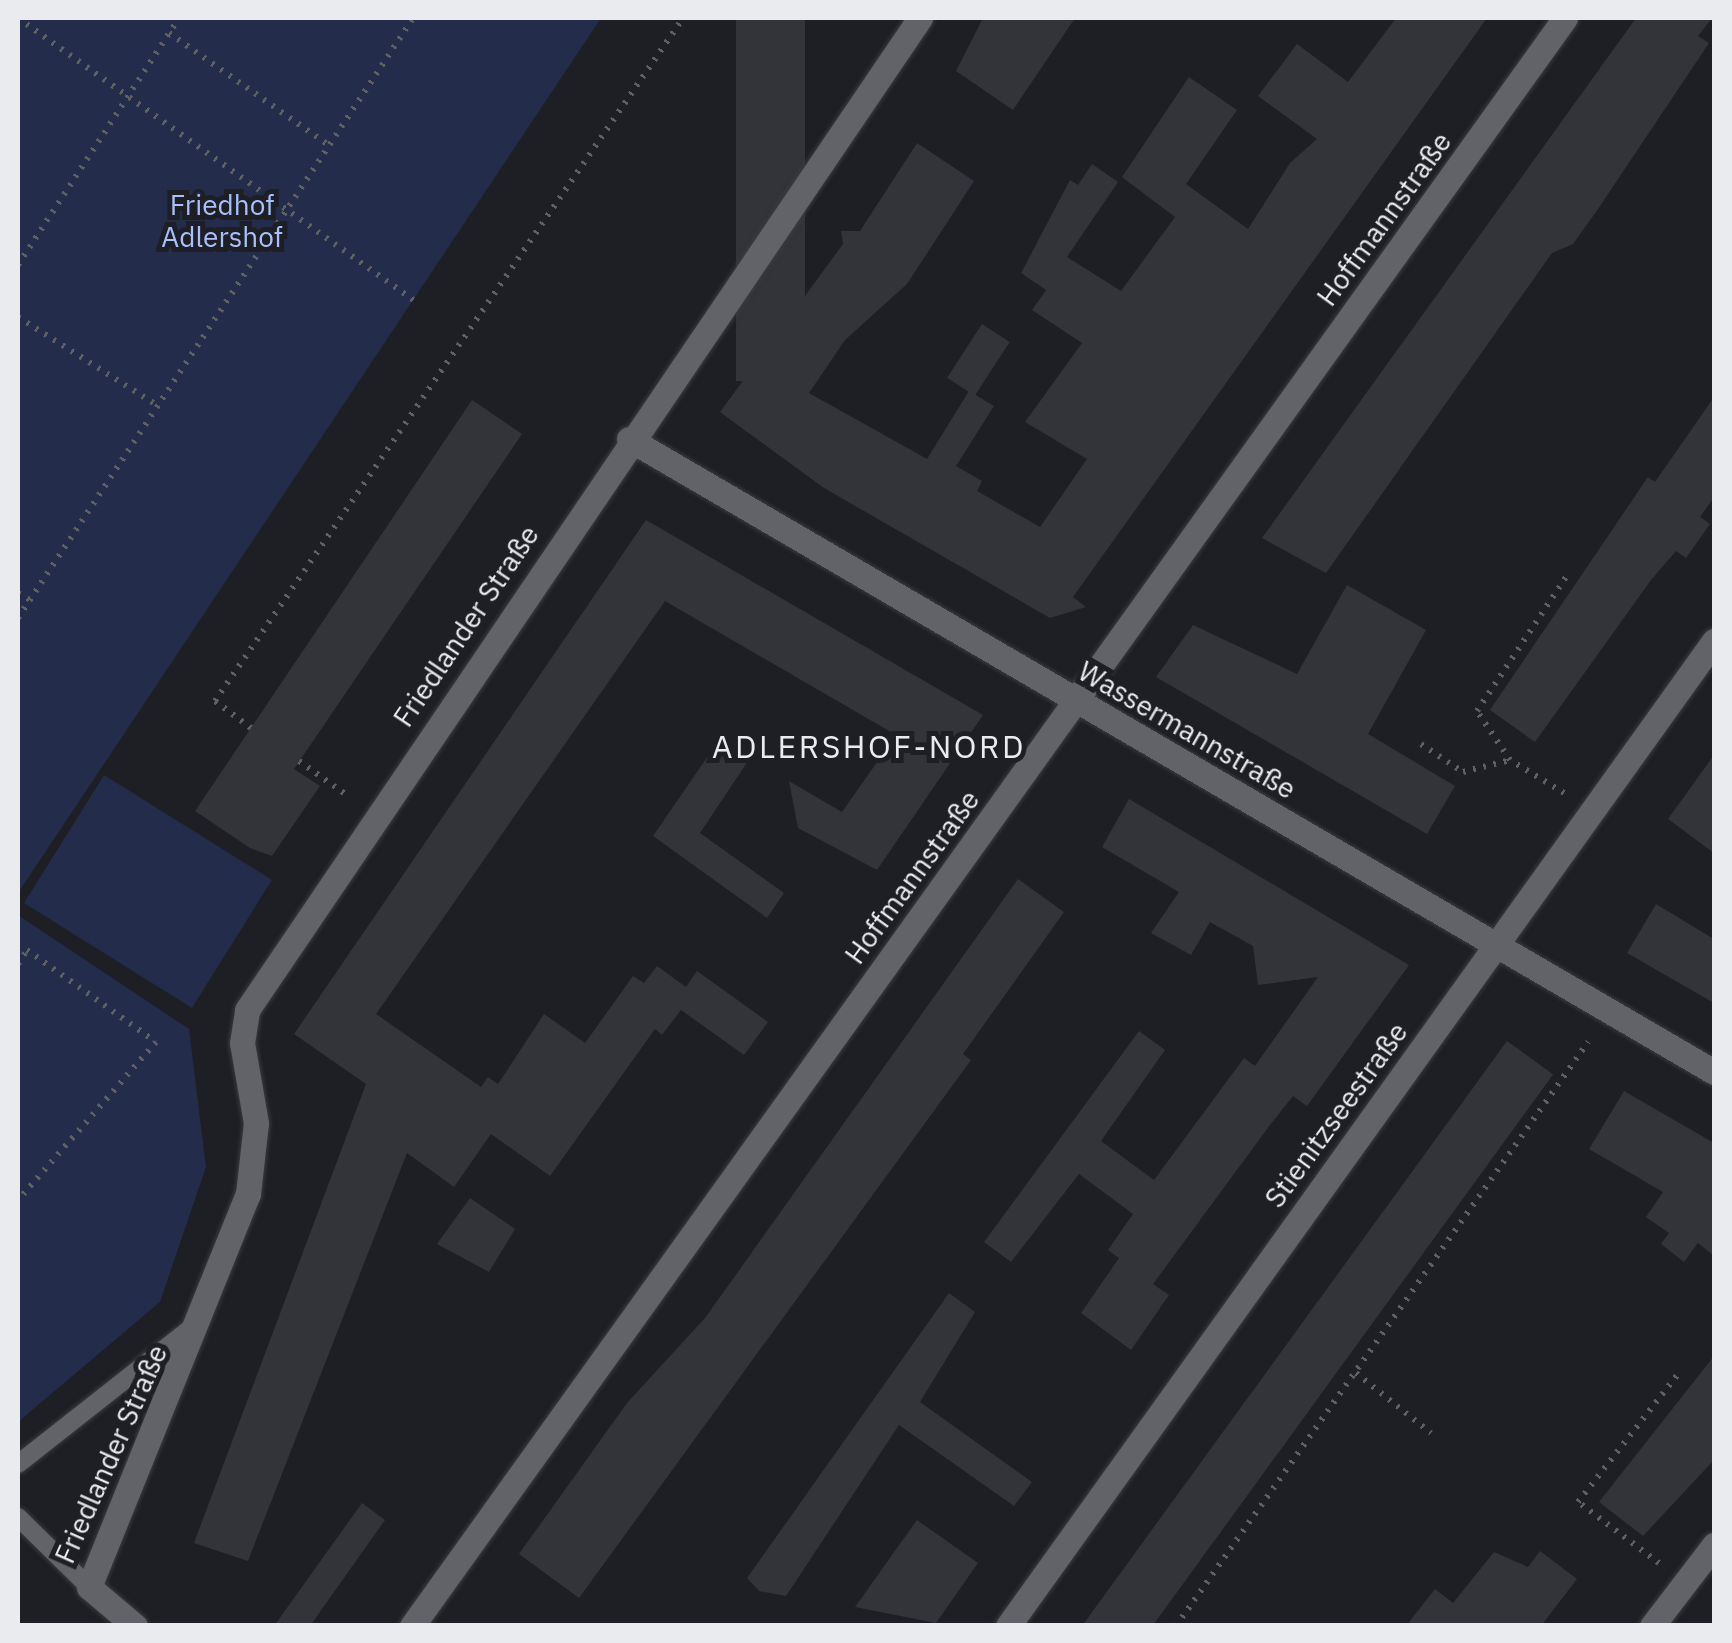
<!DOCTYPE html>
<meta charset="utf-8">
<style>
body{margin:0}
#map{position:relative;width:1732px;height:1643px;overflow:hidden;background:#1d1f24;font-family:"IBM Plex Sans",sans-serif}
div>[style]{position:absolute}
.green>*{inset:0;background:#232c4a;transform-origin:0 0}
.building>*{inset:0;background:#32343a;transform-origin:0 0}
.path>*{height:6px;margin-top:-3px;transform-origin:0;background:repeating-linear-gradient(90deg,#5e6065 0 2.5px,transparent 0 10.5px)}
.roads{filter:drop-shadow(0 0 2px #393b3e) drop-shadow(0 0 2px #393b3e)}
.service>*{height:18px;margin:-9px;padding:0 9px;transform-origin:9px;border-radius:9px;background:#616369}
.minor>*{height:25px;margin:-12.5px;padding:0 12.5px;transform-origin:12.5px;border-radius:12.5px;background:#616369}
span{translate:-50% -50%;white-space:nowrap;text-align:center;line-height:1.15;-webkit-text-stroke:10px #1d1f24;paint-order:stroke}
.park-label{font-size:28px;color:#a9bffd}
.street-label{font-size:28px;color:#e9ebee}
.quarter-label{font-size:32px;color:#e9ebee;letter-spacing:2.5px}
.frame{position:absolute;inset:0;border:20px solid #e9ebee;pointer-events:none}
</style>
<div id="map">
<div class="green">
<i style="clip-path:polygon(18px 18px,601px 18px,18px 893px)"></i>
<i style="left:104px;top:775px;width:198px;height:151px;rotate:32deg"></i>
<i style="clip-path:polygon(18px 915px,189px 1029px,206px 1167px,160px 1302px,18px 1422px)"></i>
</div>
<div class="building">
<i style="left:736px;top:18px;width:69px;height:363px"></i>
<i style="clip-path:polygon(983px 18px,1075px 18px,1013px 110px,956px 71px)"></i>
<i style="clip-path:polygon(1396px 18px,1487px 18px,1073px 597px,1086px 607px,1050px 618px,824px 488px,720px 412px,843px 244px,841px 231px,860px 231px,917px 143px,974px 181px,907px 284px,845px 340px,809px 393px,927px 459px,969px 391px,994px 406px,956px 466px,982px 481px,977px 491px,1040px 527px,1087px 459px,1025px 422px,1082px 343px,1032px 310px,1046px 290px,1021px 273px,1070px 180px,1078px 185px,1092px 164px,1118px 182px,1067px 257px,1121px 291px,1175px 217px,1122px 177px,1189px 77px,1237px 110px,1186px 184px,1248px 229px,1290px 163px,1317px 139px,1258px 96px,1297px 44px,1348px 82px)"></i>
<i style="clip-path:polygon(1636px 18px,1712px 18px,1698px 36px,1709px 43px,1598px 209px,1573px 244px,1552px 253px,1326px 573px,1262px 538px)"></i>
<i style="left:982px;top:324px;width:33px;height:64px;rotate:33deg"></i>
<i style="clip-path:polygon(1714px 397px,1714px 497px,1700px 517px,1710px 524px,1686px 558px,1676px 551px,1651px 580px,1535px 742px,1490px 710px,1648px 477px,1655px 482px)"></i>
<i style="clip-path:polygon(472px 400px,522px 434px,294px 769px,320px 786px,272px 856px,250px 848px,195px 811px)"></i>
<i style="clip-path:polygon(646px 520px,983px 715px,877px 870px,798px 828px,789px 781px,842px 812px,896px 735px,665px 601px,376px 1014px,481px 1087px,488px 1077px,498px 1084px,544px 1014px,585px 1043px,633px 976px,644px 983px,657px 966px,686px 987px,697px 971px,768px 1022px,744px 1055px,681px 1010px,662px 1035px,655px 1029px,550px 1176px,491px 1134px,454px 1187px,407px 1153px,248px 1561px,194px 1543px,366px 1084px,294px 1034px)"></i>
<i style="clip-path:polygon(1347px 585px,1426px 630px,1368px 734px,1455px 786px,1427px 834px,1156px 677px,1193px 625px,1297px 674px)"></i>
<i style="clip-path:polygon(719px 740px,750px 758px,700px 833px,784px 893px,767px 918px,653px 836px)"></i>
<i style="clip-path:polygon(1714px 755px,1714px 853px,1668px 819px)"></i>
<i style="clip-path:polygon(1129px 799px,1409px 965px,1307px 1106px,1293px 1096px,1270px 1125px,1153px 1284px,1169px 1295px,1131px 1350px,1081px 1313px,1119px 1258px,1108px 1250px,1133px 1214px,1079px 1174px,1011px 1262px,984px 1242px,1139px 1031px,1165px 1050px,1101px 1141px,1154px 1180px,1244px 1058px,1255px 1066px,1318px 977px,1258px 985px,1253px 946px,1210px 922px,1191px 955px,1151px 933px,1179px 892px,1102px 847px)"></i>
<i style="clip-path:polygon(1018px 879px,1064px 912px,963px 1054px,971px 1060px,579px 1598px,519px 1554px,627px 1403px,705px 1318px)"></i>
<i style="clip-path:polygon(1656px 904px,1714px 939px,1714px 1003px,1627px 953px)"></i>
<i style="left:1507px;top:1041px;width:57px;height:720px;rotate:36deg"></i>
<i style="clip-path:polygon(1624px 1091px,1714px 1143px,1714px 1256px,1698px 1243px,1684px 1262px,1661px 1244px,1669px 1233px,1646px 1217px,1663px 1192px,1589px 1149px)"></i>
<i style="clip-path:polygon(470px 1198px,515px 1229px,489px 1272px,437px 1244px)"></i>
<i style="clip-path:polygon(949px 1293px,975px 1312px,920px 1402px,1032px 1482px,1014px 1506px,899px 1425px,786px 1596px,759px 1591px,747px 1578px)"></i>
<i style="clip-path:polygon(1714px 1356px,1714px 1460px,1643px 1536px,1599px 1502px)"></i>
<i style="clip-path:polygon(362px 1503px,385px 1520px,310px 1626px,274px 1626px)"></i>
<i style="clip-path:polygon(917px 1520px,978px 1563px,936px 1623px,855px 1607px)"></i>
<i style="clip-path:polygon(1540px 1551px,1577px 1579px,1541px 1626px,1406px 1626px,1435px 1589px,1453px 1603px,1494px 1552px,1528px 1567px)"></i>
</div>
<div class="path">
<i style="left:18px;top:18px;width:488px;rotate:35.5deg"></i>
<i style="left:169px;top:33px;width:197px;rotate:35.1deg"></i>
<i style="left:18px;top:265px;width:295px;rotate:-56.9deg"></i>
<i style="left:18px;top:317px;width:166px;rotate:32.4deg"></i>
<i style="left:18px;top:593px;width:14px;rotate:30deg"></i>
<i style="left:18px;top:618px;width:718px;rotate:-56.64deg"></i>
<i style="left:251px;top:728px;width:45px;rotate:-143.1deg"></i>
<i style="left:215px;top:701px;width:828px;rotate:-55.58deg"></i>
<i style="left:1421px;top:744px;width:50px;rotate:33.7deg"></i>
<i style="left:1463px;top:772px;width:49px;rotate:-14.3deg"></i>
<i style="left:299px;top:761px;width:60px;rotate:35.5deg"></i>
<i style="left:1564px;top:793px;width:63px;rotate:-148.6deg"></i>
<i style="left:1510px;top:760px;width:59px;rotate:-124deg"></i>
<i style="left:1477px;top:711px;width:164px;rotate:-56.4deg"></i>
<i style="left:18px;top:964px;width:17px;rotate:-57deg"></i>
<i style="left:27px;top:950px;width:158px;rotate:35.5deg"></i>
<i style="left:156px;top:1042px;width:210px;rotate:131.1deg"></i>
<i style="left:1356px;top:1373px;width:96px;rotate:38.7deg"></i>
<i style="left:1659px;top:1563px;width:101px;rotate:-143deg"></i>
<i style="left:1578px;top:1502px;width:162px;rotate:-52deg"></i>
<i style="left:1176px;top:1626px;width:715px;rotate:-54.8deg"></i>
</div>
<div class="roads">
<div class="service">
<i style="left:18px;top:1464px;width:221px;rotate:-38.2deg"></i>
<i style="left:18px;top:1517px;width:100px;rotate:44.6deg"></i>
</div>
<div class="minor">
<i style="left:629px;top:439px;width:1256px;rotate:30.26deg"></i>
<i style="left:135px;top:1626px;width:60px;rotate:-139.7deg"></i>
<i style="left:89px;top:1587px;width:424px;rotate:-68deg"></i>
<i style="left:248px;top:1194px;width:71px;rotate:-83.6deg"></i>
<i style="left:256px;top:1123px;width:81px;rotate:-99.9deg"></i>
<i style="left:242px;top:1043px;width:33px;rotate:-81deg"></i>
<i style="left:247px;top:1010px;width:1199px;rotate:-55.85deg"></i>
<i style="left:412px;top:1626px;width:1979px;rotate:-54.36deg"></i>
<i style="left:1008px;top:1626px;width:1212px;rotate:-54.37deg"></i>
<i style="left:1652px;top:1626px;width:102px;rotate:-52.6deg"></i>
</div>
</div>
<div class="park-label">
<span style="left:222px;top:221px">Friedhof<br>Adlershof</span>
</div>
<div class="street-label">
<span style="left:1384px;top:219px;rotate:-54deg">Hoffmannstraße</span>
<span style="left:466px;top:626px;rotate:-56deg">Friedlander Straße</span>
<span style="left:1187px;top:730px;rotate:30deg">Wassermannstraße</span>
<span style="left:912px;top:877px;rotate:-54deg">Hoffmannstraße</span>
<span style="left:1336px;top:1115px;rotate:-54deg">Stienitzseestraße</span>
<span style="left:111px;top:1454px;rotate:-66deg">Friedlander Straße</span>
</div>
<div class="quarter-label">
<span style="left:869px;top:746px">ADLERSHOF-NORD</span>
</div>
<div class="frame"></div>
</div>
